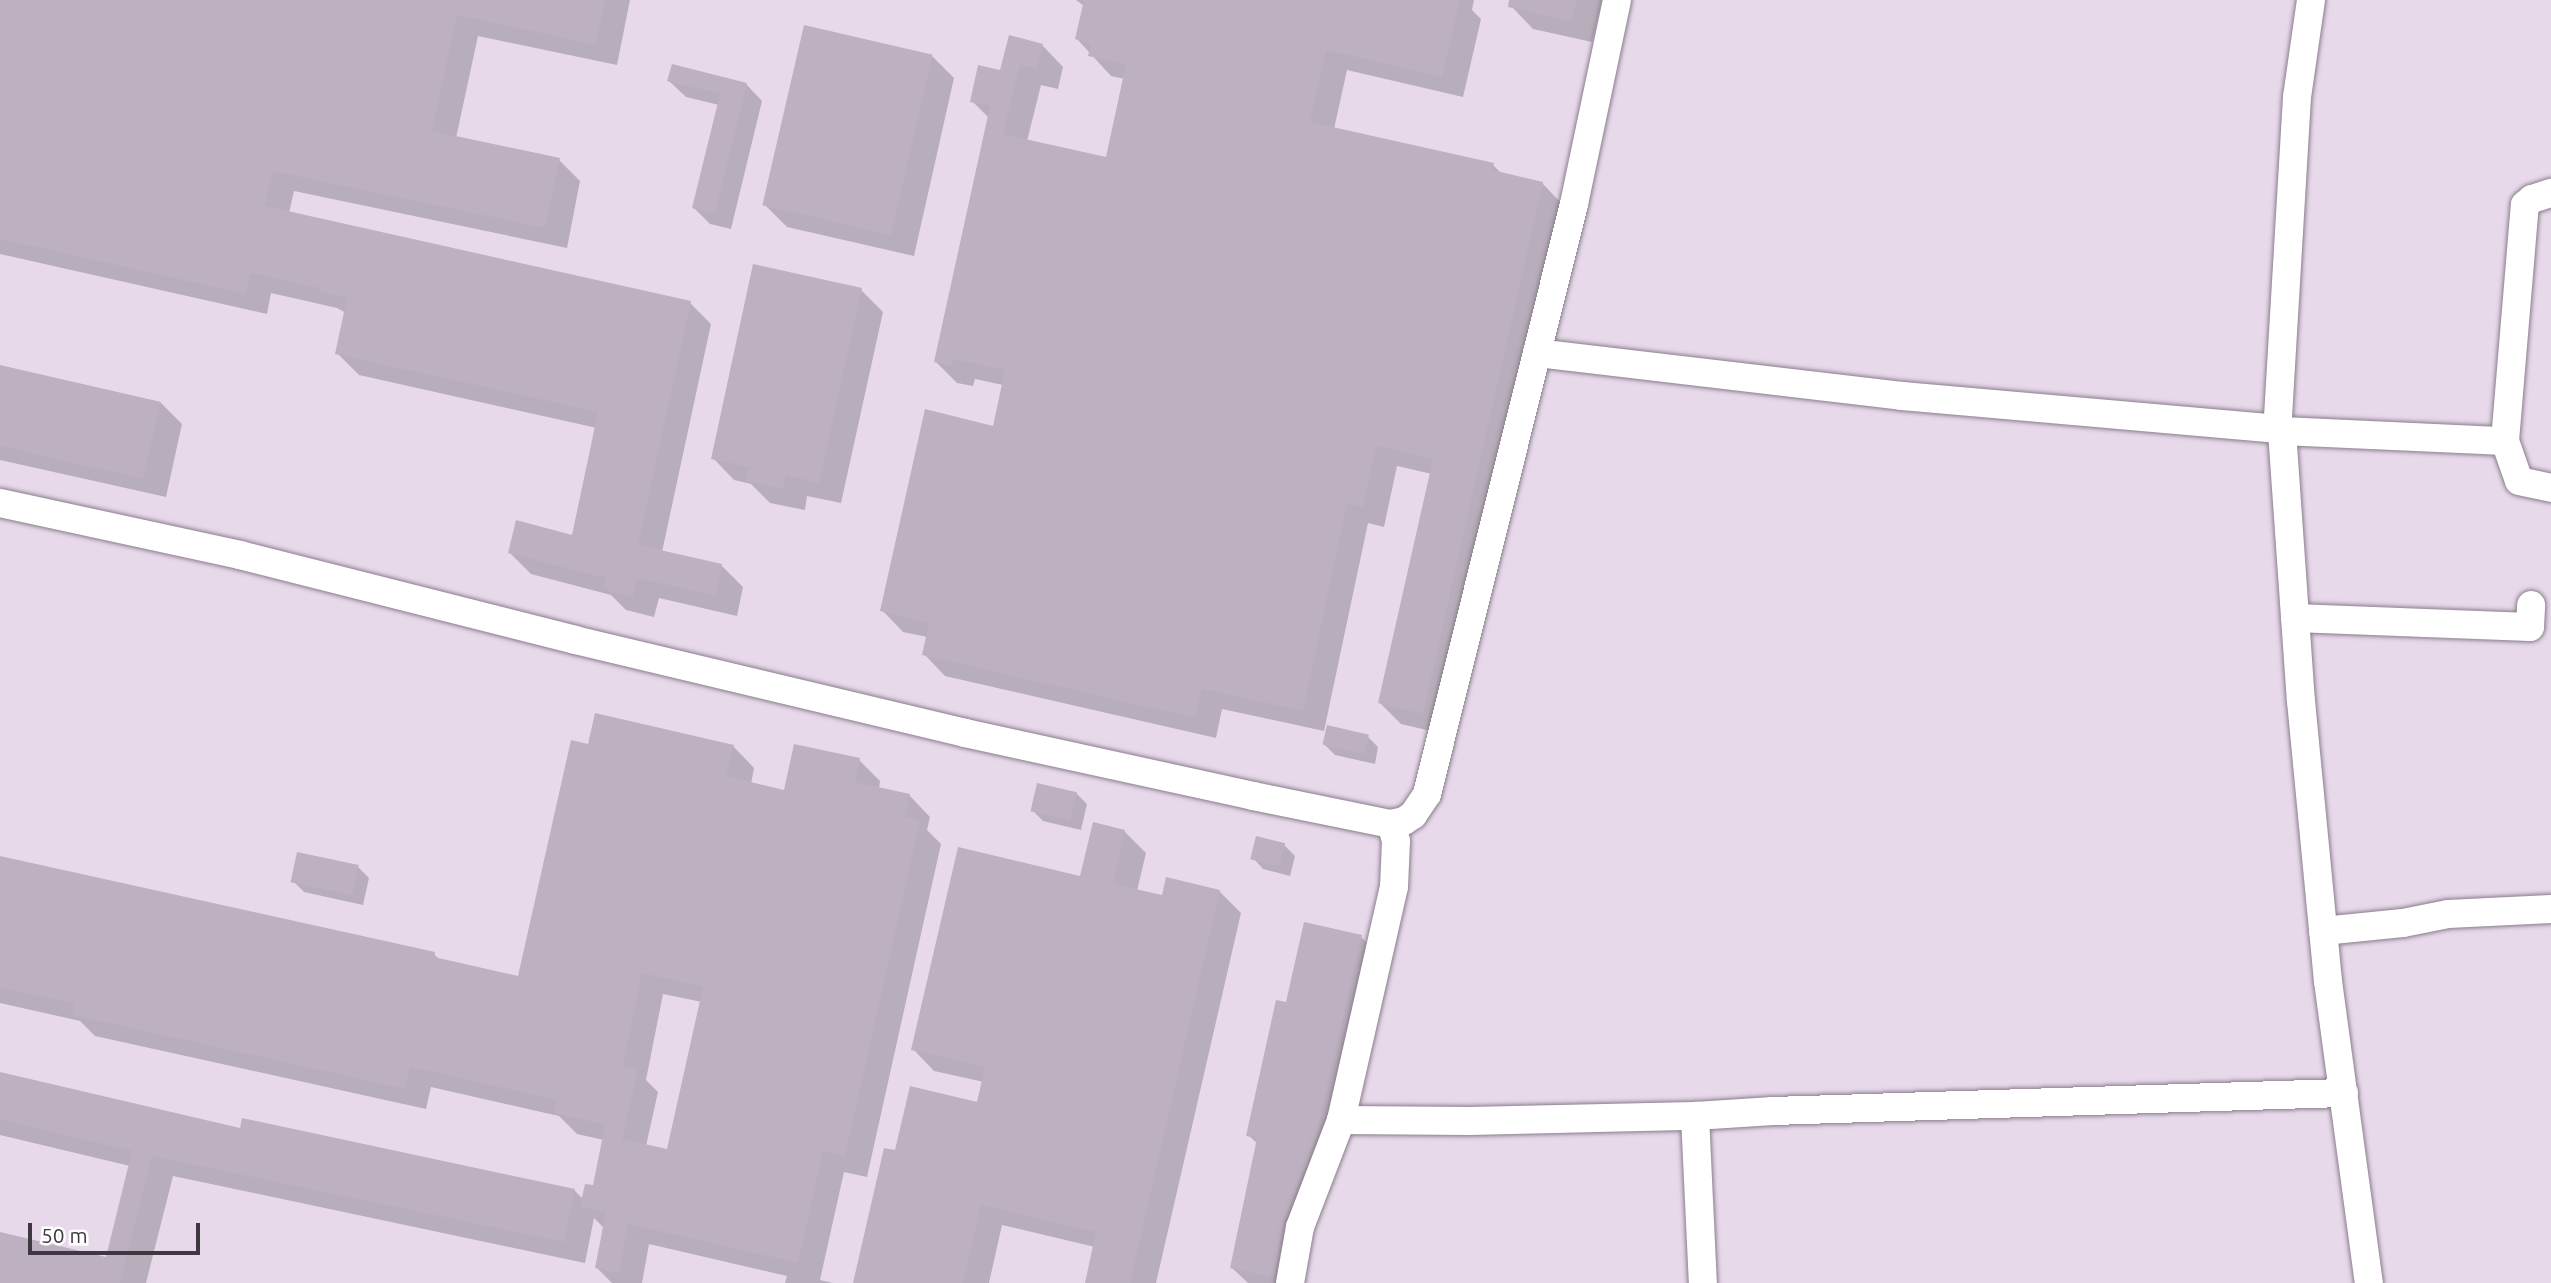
<!DOCTYPE html>
<style>
body{margin:0}
#map{position:relative;width:2551px;height:1283px;overflow:hidden;background:#e7d9ea;font-family:Ubuntu,sans-serif}
div>[style]{position:absolute}
.shadow>*{inset:0;background:#0003}
.building>*{inset:0;background:#bdb0c0;transform-origin:0 0}
.roads{filter:drop-shadow(0 0 2px #8a7d8c) drop-shadow(0 0 2px #8a7d8c)}
.minor>*{height:28px;margin:-14px;padding:0 14px;transform-origin:14px;border-radius:14px;background:#fff}
span{translate:-50% -50%;white-space:nowrap;text-align:center;line-height:1.15;-webkit-text-stroke:7px #fff;paint-order:stroke}
.scale{position:absolute;left:28px;top:1223px;width:172px;height:32px;box-sizing:border-box;border:4px solid #3e383f;border-top:0;padding-left:9px;font-size:21px;line-height:24px;white-space:nowrap;color:#3e383f;-webkit-text-stroke:5px #fff;paint-order:stroke}
</style>
<div id="map">
<div class="shadow">
<i style="clip-path:polygon(0 0,630px 0,617px 65px,478px 36px,456px 138px,559px 160px,580px 181px,567px 248px,294px 191px,289px 213px,690px 303px,711px 324px,662px 552px,722px 566px,743px 587px,737px 616px,659px 598px,654px 617px,626px 610px,611px 595px,531px 574px,510px 553px,573px 537px,597px 428px,359px 375px,337px 353px,346px 313px,337px 308px,271px 293px,267px 314px,0 254px)"></i>
<i style="clip-path:polygon(1076px 0,1474px 0,1472px 10px,1481px 19px,1463px 97px,1347px 70px,1334px 129px,1493px 165px,1502px 174px,1542px 183px,1563px 205px,1444px 734px,1401px 724px,1380px 703px,1432px 474px,1397px 466px,1384px 527px,1368px 523px,1324px 731px,1222px 709px,1216px 738px,945px 676px,924px 654px,927px 637px,903px 632px,882px 610px,994px 428px,1003px 385px,975px 379px,973px 386px,957px 383px,936px 362px,989px 118px,972px 101px,1001px 72px,1042px 45px,1063px 67px,1058px 89px,1041px 85px,1027px 141px,1107px 159px,1125px 79px,1111px 76px,1077px 39px,1084px 6px)"></i>
<i style="clip-path:polygon(1514px 0,1602px 0,1592px 42px,1533px 29px,1512px 7px)"></i>
<i style="clip-path:polygon(932px 56px,954px 78px,914px 256px,787px 227px,765px 205px)"></i>
<i style="clip-path:polygon(669px 81px,746px 84px,762px 101px,731px 229px,710px 224px,694px 208px,719px 105px,686px 97px)"></i>
<i style="clip-path:polygon(861px 290px,883px 312px,841px 503px,807px 496px,805px 510px,770px 503px,751px 484px,734px 480px,713px 458px)"></i>
<i style="clip-path:polygon(0 366px,160px 402px,182px 424px,166px 497px,0 460px)"></i>
<i style="clip-path:polygon(1368px 737px,1378px 747px,1375px 764px,1335px 755px,1324px 744px)"></i>
<i style="clip-path:polygon(evenodd,589px 746px,733px 746px,754px 768px,751px 784px,785px 792px,859px 760px,880px 781px,879px 789px,909px 795px,930px 817px,927px 830px,941px 844px,867px 1177px,844px 1172px,820px 1280px,833px 1283px,785px 1283px,787px 1276px,649px 1244px,642px 1283px,612px 1283px,597px 1268px,603px 1227px,594px 1218px,585px 1263px,173px 1176px,146px 1283px,0 1283px,0 1234px,107px 1259px,130px 1166px,0 1135px,0 1074px,241px 1130px,574px 1190px,583px 1199px,594px 1187px,604px 1140px,577px 1134px,559px 1116px,431px 1087px,426px 1109px,95px 1036px,80px 1021px,0 1003px,0 857px,434px 954px,440px 960px,519px 978px,589px 746px,663px 994px,702px 1002px,668px 1151px,646px 1146px,658px 1092px,646px 1080px,663px 994px)"></i>
<i style="clip-path:polygon(1076px 793px,1087px 804px,1081px 830px,1043px 821px,1033px 811px)"></i>
<i style="clip-path:polygon(1124px 831px,1146px 853px,1137px 891px,1163px 898px,1219px 891px,1241px 913px,1156px 1283px,1089px 1283px,1095px 1247px,1002px 1225px,989px 1283px,855px 1283px,896px 1152px,978px 1104px,984px 1082px,934px 1071px,913px 1049px,1082px 879px)"></i>
<i style="clip-path:polygon(1284px 845px,1295px 856px,1290px 876px,1263px 869px,1253px 858px)"></i>
<i style="clip-path:polygon(358px 867px,369px 878px,363px 905px,304px 892px,293px 881px)"></i>
<i style="clip-path:polygon(1361px 937px,1382px 958px,1297px 1283px,1248px 1283px,1232px 1268px,1258px 1144px,1248px 1135px)"></i>
</div>
<div class="building">
<i style="clip-path:polygon(0 0,605px 0,596px 45px,457px 15px,432px 131px,560px 158px,545px 228px,272px 171px,265px 206px,691px 301px,638px 545px,722px 564px,716px 596px,637px 578px,633px 597px,603px 589px,606px 578px,508px 553px,516px 520px,572px 535px,598px 412px,335px 354px,347px 298px,318px 291px,319px 288px,250px 273px,246px 294px,0 239px)"></i>
<i style="clip-path:polygon(1084px 0,1460px 0,1442px 77px,1326px 50px,1310px 122px,1494px 163px,1492px 170px,1543px 182px,1423px 714px,1378px 703px,1433px 459px,1376px 446px,1363px 507px,1347px 503px,1303px 711px,1202px 689px,1195px 718px,922px 655px,929px 623px,880px 611px,925px 409px,993px 426px,1005px 370px,954px 359px,952px 366px,934px 362px,990px 106px,970px 102px,978px 65px,1000px 70px,1009px 35px,1043px 44px,1037px 69px,1020px 65px,1003px 134px,1106px 157px,1126px 64px,1088px 56px,1091px 44px,1075px 39px)"></i>
<i style="clip-path:polygon(1509px 0,1577px 0,1571px 22px,1508px 7px)"></i>
<i style="left:804px;top:25px;width:132px;height:185px;rotate:13deg"></i>
<i style="clip-path:polygon(672px 64px,747px 83px,715px 214px,692px 208px,720px 94px,667px 81px)"></i>
<i style="clip-path:polygon(753px 264px,862px 288px,819px 483px,786px 475px,783px 489px,746px 481px,749px 467px,711px 459px)"></i>
<i style="left:0;top:365px;width:165px;height:79px;rotate:13deg"></i>
<i style="clip-path:polygon(evenodd,595px 713px,734px 745px,726px 776px,784px 790px,794px 744px,860px 758px,855px 782px,910px 794px,905px 817px,920px 821px,845px 1156px,823px 1151px,798px 1263px,628px 1224px,619px 1273px,595px 1268px,606px 1212px,580px 1206px,585px 1184px,593px 1185px,605px 1125px,554px 1113px,557px 1100px,410px 1067px,405px 1089px,72px 1015px,74px 1004px,0 987px,0 856px,435px 952px,434px 957px,518px 976px,571px 740px,588px 744px,595px 713px,642px 973px,703px 987px,667px 1149px,622px 1139px,638px 1069px,623px 1066px,642px 973px)"></i>
<i style="left:1327px;top:725px;width:43px;height:20px;rotate:13deg"></i>
<i style="left:1037px;top:783px;width:41px;height:29px;rotate:13deg"></i>
<i style="clip-path:polygon(1093px 822px,1125px 830px,1113px 884px,1162px 895px,1166px 877px,1220px 890px,1130px 1283px,1085px 1283px,1096px 1232px,981px 1205px,963px 1283px,853px 1283px,884px 1148px,895px 1150px,910px 1086px,977px 1102px,985px 1067px,911px 1050px,958px 847px,1080px 876px)"></i>
<i style="left:1256px;top:836px;width:30px;height:24px;rotate:14deg"></i>
<i style="left:297px;top:852px;width:63px;height:31px;rotate:12deg"></i>
<i style="clip-path:polygon(1304px 922px,1362px 935px,1315px 1141px,1284px 1221px,1274px 1278px,1230px 1268px,1257px 1138px,1246px 1136px,1276px 1000px,1286px 1002px)"></i>
<i style="clip-path:polygon(0 1072px,240px 1128px,242px 1118px,575px 1189px,564px 1242px,152px 1156px,120px 1283px,0 1283px,0 1232px,106px 1257px,132px 1151px,0 1119px)"></i>
</div>
<div class="roads">
<div class="minor">
<i style="left:2311px;top:0;width:98px;rotate:98.2deg"></i>
<i style="left:2297px;top:97px;width:333px;rotate:93.4deg"></i>
<i style="left:2277px;top:429px;width:5px;rotate:22deg"></i>
<i style="left:2282px;top:431px;width:271px;rotate:86deg"></i>
<i style="left:2301px;top:701px;width:281px;rotate:84.5deg"></i>
<i style="left:2328px;top:981px;width:305px;rotate:82.3deg"></i>
<i style="left:1537px;top:353px;width:368px;rotate:6.7deg"></i>
<i style="left:1902px;top:396px;width:376px;rotate:5deg"></i>
<i style="left:2282px;top:431px;width:223px;rotate:2.6deg"></i>
<i style="left:2505px;top:441px;width:42px;rotate:70.7deg"></i>
<i style="left:2519px;top:481px;width:33px;rotate:12deg"></i>
<i style="left:2505px;top:441px;width:237px;rotate:-85.2deg"></i>
<i style="left:2525px;top:205px;width:9px;rotate:-41deg"></i>
<i style="left:2532px;top:199px;width:20px;rotate:-18deg"></i>
<i style="left:0;top:503px;width:246px;rotate:12.2deg"></i>
<i style="left:240px;top:555px;width:346px;rotate:14.2deg"></i>
<i style="left:575px;top:640px;width:401px;rotate:13.4deg"></i>
<i style="left:965px;top:733px;width:295px;rotate:12.3deg"></i>
<i style="left:1253px;top:796px;width:141px;rotate:11.5deg"></i>
<i style="left:1391px;top:824px;width:13px;rotate:-13deg"></i>
<i style="left:1404px;top:821px;width:11px;rotate:-34deg"></i>
<i style="left:1413px;top:815px;width:25px;rotate:-56deg"></i>
<i style="left:1427px;top:794px;width:608px;rotate:-76.01deg"></i>
<i style="left:1574px;top:204px;width:208px;rotate:-78.1deg"></i>
<i style="left:2295px;top:618px;width:235px;rotate:2.2deg"></i>
<i style="left:2530px;top:627px;width:22px;rotate:-87deg"></i>
<i style="left:2323px;top:931px;width:80px;rotate:-5.7deg"></i>
<i style="left:2403px;top:923px;width:46px;rotate:-11.3deg"></i>
<i style="left:2448px;top:914px;width:103px;rotate:-2.8deg"></i>
<i style="left:1695px;top:1116px;width:167px;rotate:87.3deg"></i>
<i style="left:1341px;top:1120px;width:239px;rotate:-77.2deg"></i>
<i style="left:1394px;top:887px;width:46px;rotate:-87.5deg"></i>
<i style="left:1396px;top:841px;width:18px;rotate:-106deg"></i>
<i style="left:1290px;top:1283px;width:57px;rotate:-79.9deg"></i>
<i style="left:1300px;top:1227px;width:115px;rotate:-69deg"></i>
<i style="left:1341px;top:1120px;width:128px;rotate:0.4deg"></i>
<i style="left:1469px;top:1121px;width:226px;rotate:-1.3deg"></i>
<i style="left:1695px;top:1116px;width:78px;rotate:-3.7deg"></i>
<i style="left:1773px;top:1111px;width:571px;rotate:-1.81deg"></i>
</div>
</div>
<div class="scale">50 m</div>
</div>
